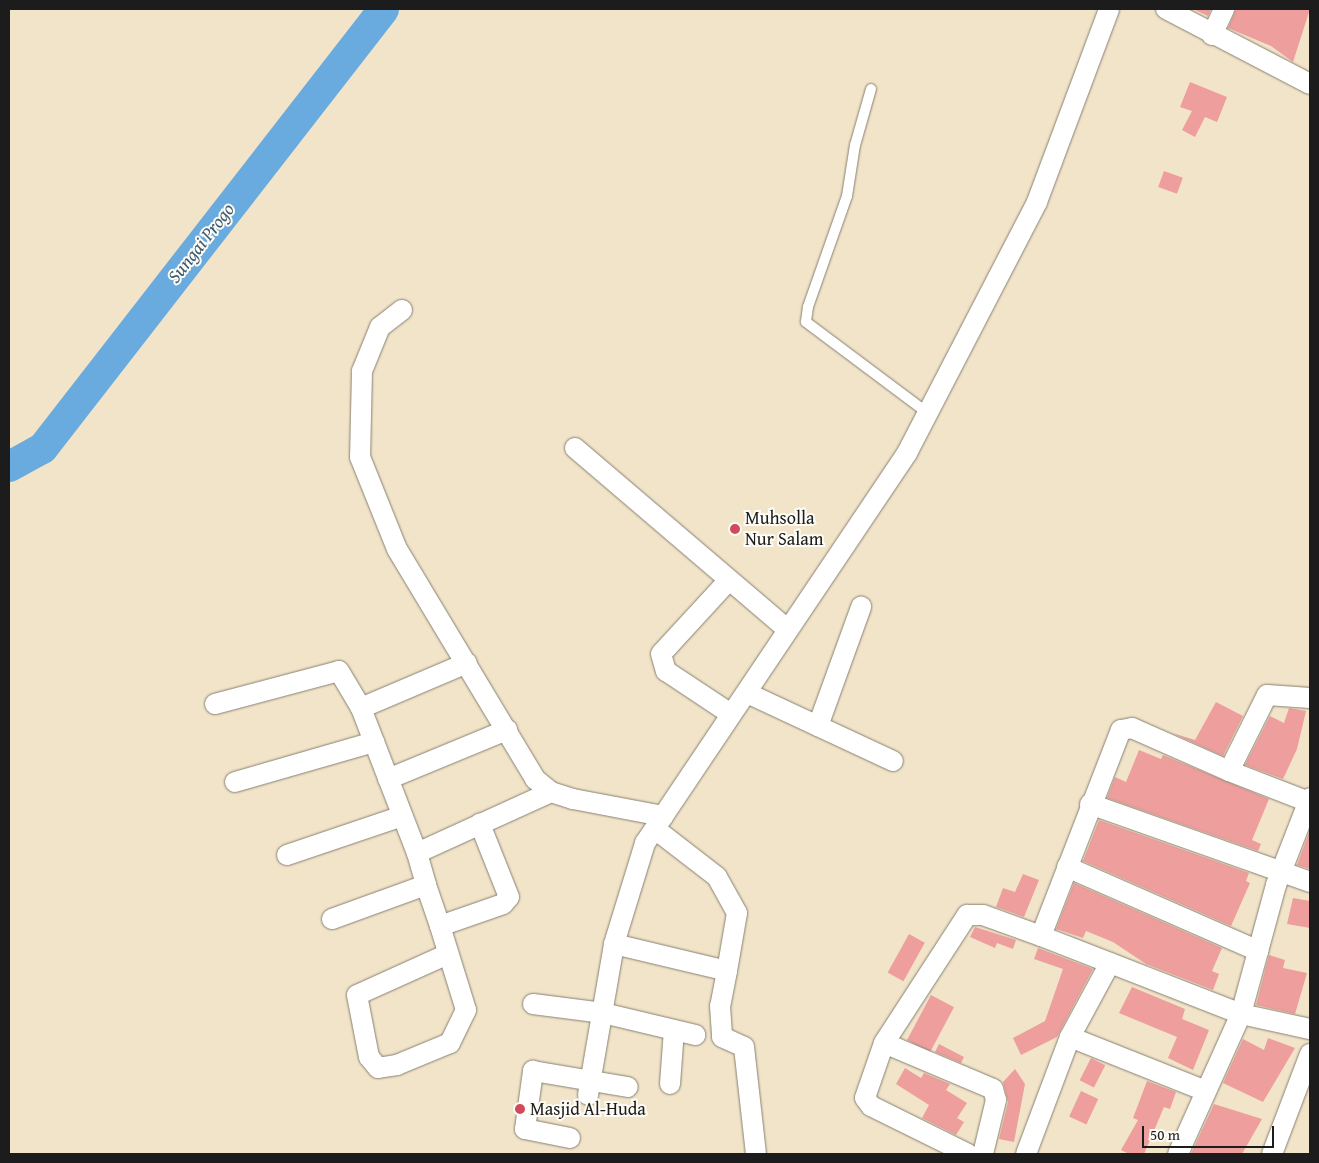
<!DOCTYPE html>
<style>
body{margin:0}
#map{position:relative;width:1319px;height:1163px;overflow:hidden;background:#f2e4c9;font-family:"Gentium Book Plus",serif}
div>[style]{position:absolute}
.river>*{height:31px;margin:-15.5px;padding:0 15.5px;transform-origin:15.5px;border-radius:15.5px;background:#69abde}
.building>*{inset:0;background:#ed9e9d;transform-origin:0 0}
.roads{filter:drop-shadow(0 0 1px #878072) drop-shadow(0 0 1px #878072)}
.lane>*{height:10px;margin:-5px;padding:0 5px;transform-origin:5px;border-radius:5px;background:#fff}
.street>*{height:20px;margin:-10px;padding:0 10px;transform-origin:10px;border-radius:10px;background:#fff}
.dots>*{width:14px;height:14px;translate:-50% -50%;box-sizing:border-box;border:2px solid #fdfcf7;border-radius:50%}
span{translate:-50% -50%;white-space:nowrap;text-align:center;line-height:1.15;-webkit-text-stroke:4px #fdfcf7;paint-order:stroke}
.poi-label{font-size:18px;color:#1c1c1c}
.left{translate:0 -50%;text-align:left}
.water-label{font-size:19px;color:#3f5c73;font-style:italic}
.frame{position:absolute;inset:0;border:10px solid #1c1c1c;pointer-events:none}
.scale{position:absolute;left:1142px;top:1126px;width:132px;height:22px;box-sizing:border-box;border:2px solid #1c1c1c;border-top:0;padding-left:6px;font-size:15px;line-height:18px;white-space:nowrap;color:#1c1c1c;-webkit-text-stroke:4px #fdfcf7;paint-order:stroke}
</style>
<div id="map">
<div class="river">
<i style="left:9px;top:466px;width:38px;rotate:-29deg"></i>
<i style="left:42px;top:448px;width:556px;rotate:-52.16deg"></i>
</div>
<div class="building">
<i style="clip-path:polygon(1193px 9px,1211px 9px,1208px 16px)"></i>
<i style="clip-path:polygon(1236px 9px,1310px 9px,1293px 62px,1271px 46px,1228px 28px)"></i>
<i style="clip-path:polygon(1190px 82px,1227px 97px,1217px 122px,1205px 117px,1195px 137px,1182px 130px,1192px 111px,1180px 107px)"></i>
<i style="left:1164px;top:171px;width:20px;height:17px;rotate:20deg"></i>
<i style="clip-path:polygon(1216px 702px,1243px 716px,1223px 756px,1172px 733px,1195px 740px)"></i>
<i style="clip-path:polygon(1289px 708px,1306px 711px,1297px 749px,1283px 779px,1245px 765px,1270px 716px,1284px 723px)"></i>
<i style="clip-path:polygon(1139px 750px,1161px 759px,1163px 755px,1269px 799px,1252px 840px,1261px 844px,1258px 851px,1107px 798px,1115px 777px,1126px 782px)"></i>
<i style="clip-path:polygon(1099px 820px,1249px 873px,1246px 881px,1250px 883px,1231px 926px,1083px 861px)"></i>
<i style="clip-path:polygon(1310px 830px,1310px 869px,1297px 865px)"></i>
<i style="clip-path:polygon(1023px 874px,1039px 880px,1024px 917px,996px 907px,1003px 888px,1015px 892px)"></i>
<i style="clip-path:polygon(1074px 883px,1222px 948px,1212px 971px,1219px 974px,1213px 990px,1146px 964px,1113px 942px,1086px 931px,1083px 938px,1056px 929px)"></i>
<i style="clip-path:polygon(1293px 898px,1310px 901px,1310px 928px,1287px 924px)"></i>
<i style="clip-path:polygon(975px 927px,1016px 940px,1013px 949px,997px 943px,995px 948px,970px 937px)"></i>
<i style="left:909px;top:934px;width:18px;height:44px;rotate:29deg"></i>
<i style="clip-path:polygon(1038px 948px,1093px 969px,1057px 1037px,1021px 1055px,1013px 1038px,1045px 1021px,1063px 969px,1034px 959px)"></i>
<i style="clip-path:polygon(1269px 955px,1285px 960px,1283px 968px,1307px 973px,1295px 1014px,1256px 1005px)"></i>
<i style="clip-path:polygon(1132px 987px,1185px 1009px,1182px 1019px,1209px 1030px,1193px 1070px,1168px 1058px,1177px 1037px,1119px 1013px)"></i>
<i style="left:931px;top:995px;width:26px;height:51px;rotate:28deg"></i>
<i style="clip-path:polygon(1268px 1038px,1295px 1048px,1263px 1102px,1223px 1083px,1243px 1039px,1264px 1050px)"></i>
<i style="clip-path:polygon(939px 1044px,964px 1057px,961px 1063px,935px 1052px)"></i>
<i style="left:1091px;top:1058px;width:16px;height:25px;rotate:27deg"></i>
<i style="clip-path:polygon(905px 1068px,921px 1078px,924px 1073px,950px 1084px,946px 1090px,967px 1103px,957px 1118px,964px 1122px,956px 1135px,922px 1118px,929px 1105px,896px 1084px)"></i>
<i style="clip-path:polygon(1015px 1069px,1025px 1084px,1014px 1142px,999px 1139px,1008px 1102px,1003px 1082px)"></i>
<i style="clip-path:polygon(1147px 1081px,1176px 1092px,1170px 1109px,1164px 1107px,1144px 1154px,1129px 1154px,1121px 1150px,1138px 1120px,1133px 1118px)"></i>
<i style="left:1081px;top:1091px;width:19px;height:28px;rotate:25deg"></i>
<i style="clip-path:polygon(1214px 1104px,1262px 1119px,1242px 1154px,1191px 1154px)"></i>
</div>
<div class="roads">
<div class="lane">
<i style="left:871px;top:89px;width:58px;rotate:105.9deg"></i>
<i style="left:855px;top:145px;width:52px;rotate:98.9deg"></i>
<i style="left:847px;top:196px;width:118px;rotate:109.4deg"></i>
<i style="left:808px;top:307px;width:15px;rotate:98deg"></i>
<i style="left:806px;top:322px;width:154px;rotate:36.8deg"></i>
</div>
<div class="street">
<i style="left:1166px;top:9px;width:162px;rotate:27.5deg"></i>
<i style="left:1212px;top:35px;width:29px;rotate:-65deg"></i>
<i style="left:402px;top:310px;width:28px;rotate:142deg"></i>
<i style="left:380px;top:327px;width:48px;rotate:112.2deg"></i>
<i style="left:362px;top:371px;width:86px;rotate:91.3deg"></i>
<i style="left:360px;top:457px;width:99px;rotate:68.1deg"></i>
<i style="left:397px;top:549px;width:268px;rotate:59deg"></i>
<i style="left:535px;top:779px;width:21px;rotate:39deg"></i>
<i style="left:551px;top:792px;width:23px;rotate:18deg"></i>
<i style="left:573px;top:799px;width:92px;rotate:10.7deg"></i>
<i style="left:575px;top:448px;width:279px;rotate:40.5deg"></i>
<i style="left:729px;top:580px;width:100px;rotate:132.6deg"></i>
<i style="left:661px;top:654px;width:18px;rotate:74deg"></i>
<i style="left:666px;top:671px;width:78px;rotate:33.5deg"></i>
<i style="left:747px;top:693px;width:161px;rotate:25deg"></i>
<i style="left:215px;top:704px;width:128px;rotate:-14.9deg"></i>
<i style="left:339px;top:671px;width:43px;rotate:59.3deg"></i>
<i style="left:361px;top:708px;width:155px;rotate:68.9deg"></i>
<i style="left:417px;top:853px;width:33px;rotate:74deg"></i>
<i style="left:426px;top:885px;width:43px;rotate:71.1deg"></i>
<i style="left:440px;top:926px;width:88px;rotate:72.8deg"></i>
<i style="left:466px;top:1010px;width:37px;rotate:116deg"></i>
<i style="left:450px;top:1043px;width:57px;rotate:157.5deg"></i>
<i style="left:397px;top:1065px;width:19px;rotate:171deg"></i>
<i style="left:378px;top:1068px;width:14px;rotate:-129deg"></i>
<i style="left:369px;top:1057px;width:63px;rotate:-101deg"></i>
<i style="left:357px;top:995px;width:100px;rotate:-24.3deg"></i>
<i style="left:361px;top:708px;width:115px;rotate:-23deg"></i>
<i style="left:818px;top:726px;width:127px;rotate:-70.1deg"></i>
<i style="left:1229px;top:771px;width:86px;rotate:21.2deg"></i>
<i style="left:388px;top:779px;width:129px;rotate:-22.4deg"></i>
<i style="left:235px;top:782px;width:145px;rotate:-16.1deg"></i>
<i style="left:1090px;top:804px;width:233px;rotate:19.5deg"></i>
<i style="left:655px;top:829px;width:78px;rotate:37.7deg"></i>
<i style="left:717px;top:877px;width:41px;rotate:60.9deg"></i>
<i style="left:737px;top:913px;width:59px;rotate:99.8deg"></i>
<i style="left:417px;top:853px;width:147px;rotate:-24.5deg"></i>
<i style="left:287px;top:855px;width:121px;rotate:-18.7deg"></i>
<i style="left:1067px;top:867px;width:209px;rotate:23.7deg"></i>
<i style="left:332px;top:919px;width:100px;rotate:-19.9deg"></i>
<i style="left:440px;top:926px;width:67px;rotate:-19.2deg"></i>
<i style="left:503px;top:904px;width:9px;rotate:-49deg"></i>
<i style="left:509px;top:897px;width:79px;rotate:-111.7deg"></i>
<i style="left:1041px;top:936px;width:221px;rotate:-68.8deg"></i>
<i style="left:1121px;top:730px;width:11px;rotate:-10deg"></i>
<i style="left:1132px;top:728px;width:106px;rotate:23.9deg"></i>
<i style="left:1229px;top:771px;width:85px;rotate:-63.4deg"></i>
<i style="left:1267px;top:695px;width:43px;rotate:4deg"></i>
<i style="left:614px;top:944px;width:116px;rotate:13.4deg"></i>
<i style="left:727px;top:971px;width:36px;rotate:101deg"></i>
<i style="left:720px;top:1006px;width:31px;rotate:86deg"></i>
<i style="left:722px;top:1037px;width:24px;rotate:24deg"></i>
<i style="left:744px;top:1047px;width:108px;rotate:83.6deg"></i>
<i style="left:533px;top:1004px;width:71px;rotate:7.3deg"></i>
<i style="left:603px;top:1013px;width:95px;rotate:13.4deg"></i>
<i style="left:1070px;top:1037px;width:84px;rotate:-61.6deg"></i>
<i style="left:884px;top:1043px;width:58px;rotate:109.1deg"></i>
<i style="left:865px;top:1098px;width:10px;rotate:53deg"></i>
<i style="left:871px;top:1106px;width:108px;rotate:26.3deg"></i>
<i style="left:670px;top:1084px;width:54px;rotate:-85.8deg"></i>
<i style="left:588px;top:1095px;width:153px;rotate:-80.2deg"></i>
<i style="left:614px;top:944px;width:106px;rotate:-72.9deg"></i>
<i style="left:645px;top:843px;width:470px;rotate:-56.1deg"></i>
<i style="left:907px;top:453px;width:283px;rotate:-62.6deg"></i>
<i style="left:1037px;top:202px;width:206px;rotate:-69.5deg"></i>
<i style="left:570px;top:1138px;width:46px;rotate:-168.7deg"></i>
<i style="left:525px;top:1129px;width:59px;rotate:-82.1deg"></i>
<i style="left:533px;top:1071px;width:96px;rotate:9.6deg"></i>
<i style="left:983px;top:1154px;width:56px;rotate:-76.5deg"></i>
<i style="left:996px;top:1100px;width:11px;rotate:-105deg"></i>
<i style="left:993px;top:1089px;width:118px;rotate:-157.1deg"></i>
<i style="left:884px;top:1043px;width:153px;rotate:-57deg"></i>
<i style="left:967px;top:915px;width:16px"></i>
<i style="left:983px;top:915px;width:62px;rotate:19.9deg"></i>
<i style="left:1041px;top:936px;width:215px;rotate:21.3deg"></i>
<i style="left:1241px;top:1014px;width:71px;rotate:12.3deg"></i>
<i style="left:1026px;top:1154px;width:125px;rotate:-69.4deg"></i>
<i style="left:1070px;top:1037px;width:143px;rotate:21.7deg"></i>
<i style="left:1178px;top:1154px;width:154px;rotate:-65.8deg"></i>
<i style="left:1241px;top:1014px;width:134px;rotate:-74.8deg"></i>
<i style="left:1276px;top:885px;width:93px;rotate:-68.7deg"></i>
<i style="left:1272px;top:1154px;width:107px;rotate:-69.2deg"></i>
</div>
</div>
<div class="dots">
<i style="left:735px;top:529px;background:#d1495b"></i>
<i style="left:520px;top:1109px;background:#d1495b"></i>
</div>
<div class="poi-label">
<span class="left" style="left:745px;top:529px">Muhsolla<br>Nur Salam</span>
<span class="left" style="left:530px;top:1109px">Masjid Al-Huda</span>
</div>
<div class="water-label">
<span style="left:201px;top:243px;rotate:-52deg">Sungai Progo</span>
</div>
<div class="frame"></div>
<div class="scale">50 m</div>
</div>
